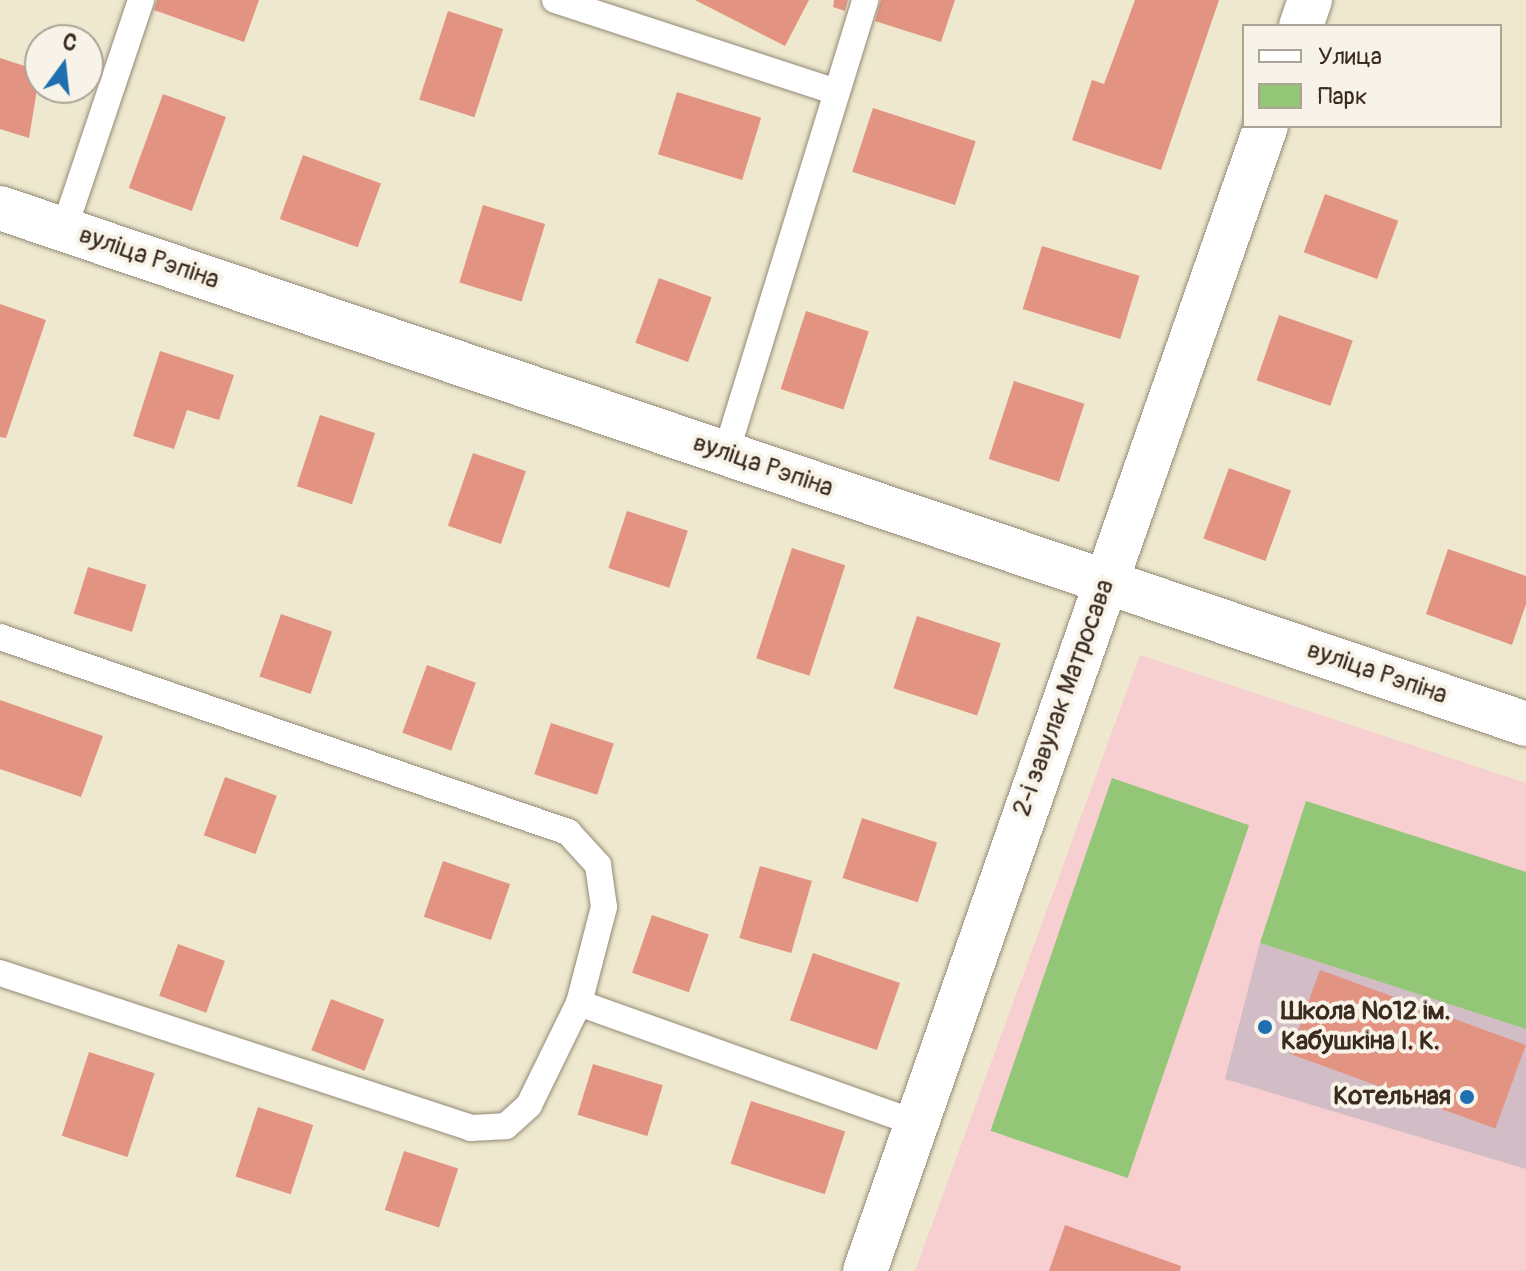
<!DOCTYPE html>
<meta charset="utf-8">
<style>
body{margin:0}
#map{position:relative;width:1526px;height:1271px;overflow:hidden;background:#ede8ce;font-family:Pangolin,sans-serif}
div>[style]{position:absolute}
.built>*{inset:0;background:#f7cfd1}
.industrial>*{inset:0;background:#d2bdc6}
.green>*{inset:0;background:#93c676;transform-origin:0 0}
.building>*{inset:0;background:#e39382;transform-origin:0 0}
.roads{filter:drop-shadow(0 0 2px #948976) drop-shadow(0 0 2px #948976)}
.lane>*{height:26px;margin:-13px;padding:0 13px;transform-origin:13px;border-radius:13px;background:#fff}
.street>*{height:44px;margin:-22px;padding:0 22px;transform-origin:22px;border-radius:22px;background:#fff}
.secondary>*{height:44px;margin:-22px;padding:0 22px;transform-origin:22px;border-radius:22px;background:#fff}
.dots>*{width:22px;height:22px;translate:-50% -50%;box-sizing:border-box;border:4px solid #f7f3e8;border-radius:50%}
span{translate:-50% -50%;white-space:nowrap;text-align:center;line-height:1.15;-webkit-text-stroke:8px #f7f3e8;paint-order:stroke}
.street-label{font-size:26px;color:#3b2a1e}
.poi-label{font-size:26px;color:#3b2a1e;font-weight:700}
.left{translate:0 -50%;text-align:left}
.right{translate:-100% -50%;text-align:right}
.legend{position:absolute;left:1242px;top:24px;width:260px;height:104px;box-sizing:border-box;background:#f7f3e8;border:2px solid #aca397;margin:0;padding:10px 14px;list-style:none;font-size:24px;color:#3b2a1e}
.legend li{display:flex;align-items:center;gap:16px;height:40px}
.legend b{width:40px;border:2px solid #aca397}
.north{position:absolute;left:24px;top:24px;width:80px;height:80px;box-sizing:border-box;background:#f7f3e8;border:2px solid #aca397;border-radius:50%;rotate:15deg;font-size:22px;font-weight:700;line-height:32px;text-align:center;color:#3b2a1e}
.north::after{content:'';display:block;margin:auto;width:28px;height:36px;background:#1f6fb2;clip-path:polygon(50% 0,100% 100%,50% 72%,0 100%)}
</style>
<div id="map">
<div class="built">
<i style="clip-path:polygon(1140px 655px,1526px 783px,1526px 1271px,915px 1271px)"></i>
</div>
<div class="industrial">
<i style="clip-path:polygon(1260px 943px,1526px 1029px,1526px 1169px,1225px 1079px)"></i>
</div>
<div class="green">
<i style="left:1112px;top:778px;width:145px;height:373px;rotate:19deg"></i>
<i style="clip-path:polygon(1306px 801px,1526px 872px,1526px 1029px,1260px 943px)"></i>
</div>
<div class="building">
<i style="clip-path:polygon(157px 0,259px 0,244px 42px,154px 10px)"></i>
<i style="clip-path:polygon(695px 0,809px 0,785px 46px)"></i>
<i style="clip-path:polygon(834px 0,848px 0,845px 11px,833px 7px)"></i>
<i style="clip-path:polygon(881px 0,955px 0,941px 42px,875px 21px)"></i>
<i style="clip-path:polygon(1135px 0,1219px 0,1161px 170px,1072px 140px,1092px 80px,1104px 84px)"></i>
<i style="left:448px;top:11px;width:58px;height:93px;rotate:18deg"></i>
<i style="clip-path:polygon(0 58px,40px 71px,29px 138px,0 129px)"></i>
<i style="left:677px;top:92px;width:88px;height:65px;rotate:17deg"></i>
<i style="left:163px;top:94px;width:67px;height:100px;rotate:20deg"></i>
<i style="left:873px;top:108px;width:108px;height:67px;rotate:18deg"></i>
<i style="left:303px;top:155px;width:83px;height:68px;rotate:20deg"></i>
<i style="left:1325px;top:194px;width:78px;height:62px;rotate:20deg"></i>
<i style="left:483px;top:205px;width:65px;height:81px;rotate:17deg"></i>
<i style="left:1042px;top:246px;width:102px;height:66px;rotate:17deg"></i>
<i style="left:659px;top:278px;width:56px;height:69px;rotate:20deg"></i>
<i style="clip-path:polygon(0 304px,46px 320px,6px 438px,0 437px)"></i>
<i style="left:806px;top:311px;width:66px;height:82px;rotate:18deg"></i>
<i style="left:1279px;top:315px;width:78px;height:69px;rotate:19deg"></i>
<i style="clip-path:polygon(160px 351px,234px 375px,219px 420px,187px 410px,174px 449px,133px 436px)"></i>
<i style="left:1014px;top:381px;width:74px;height:82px;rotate:18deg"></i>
<i style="left:320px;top:415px;width:58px;height:75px;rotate:18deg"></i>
<i style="left:473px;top:453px;width:56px;height:77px;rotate:19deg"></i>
<i style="left:1229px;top:468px;width:66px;height:75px;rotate:20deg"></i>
<i style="left:627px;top:511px;width:64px;height:60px;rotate:18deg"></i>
<i style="left:792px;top:548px;width:56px;height:116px;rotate:18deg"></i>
<i style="clip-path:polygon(1448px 549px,1526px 576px,1526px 604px,1512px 645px,1426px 614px)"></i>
<i style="left:88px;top:567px;width:61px;height:49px;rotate:17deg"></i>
<i style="left:281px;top:614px;width:54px;height:66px;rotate:19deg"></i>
<i style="left:917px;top:616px;width:88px;height:76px;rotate:18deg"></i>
<i style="left:427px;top:665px;width:52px;height:72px;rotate:20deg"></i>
<i style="clip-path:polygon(0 700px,103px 736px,81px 797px,0 769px)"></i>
<i style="left:551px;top:723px;width:66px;height:54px;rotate:18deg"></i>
<i style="left:225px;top:777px;width:55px;height:62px;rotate:20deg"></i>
<i style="left:862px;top:818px;width:79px;height:63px;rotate:18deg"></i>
<i style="left:443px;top:861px;width:71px;height:59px;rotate:19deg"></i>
<i style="left:760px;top:866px;width:54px;height:75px;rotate:16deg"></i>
<i style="left:652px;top:915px;width:60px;height:61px;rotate:19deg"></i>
<i style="left:178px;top:944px;width:50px;height:55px;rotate:20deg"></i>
<i style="left:813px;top:953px;width:92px;height:71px;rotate:19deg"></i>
<i style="left:1320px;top:970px;width:219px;height:89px;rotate:20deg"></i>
<i style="left:331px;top:999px;width:57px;height:55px;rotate:21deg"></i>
<i style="left:89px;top:1052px;width:69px;height:88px;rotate:18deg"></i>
<i style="left:593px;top:1064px;width:73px;height:53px;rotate:17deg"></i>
<i style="left:751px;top:1101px;width:99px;height:66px;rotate:18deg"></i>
<i style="left:258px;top:1107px;width:58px;height:73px;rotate:18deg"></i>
<i style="left:404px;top:1151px;width:57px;height:62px;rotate:18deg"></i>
<i style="clip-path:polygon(1065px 1225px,1181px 1266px,1180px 1271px,1049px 1271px)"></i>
</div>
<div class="roads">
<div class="lane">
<i style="left:555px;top:0;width:296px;rotate:18.1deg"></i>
<i style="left:64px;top:229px;width:242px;rotate:-71.4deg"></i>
<i style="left:726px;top:453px;width:474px;rotate:-72.9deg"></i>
<i style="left:0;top:637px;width:601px;rotate:18.95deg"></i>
<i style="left:568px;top:832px;width:45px;rotate:47.7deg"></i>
<i style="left:598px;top:865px;width:42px;rotate:81.9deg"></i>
<i style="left:604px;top:907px;width:99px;rotate:104.6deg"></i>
<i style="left:579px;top:1003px;width:355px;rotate:19.6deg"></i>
<i style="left:0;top:973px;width:496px;rotate:18.2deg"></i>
<i style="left:471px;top:1128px;width:35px;rotate:-3deg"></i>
<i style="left:506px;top:1126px;width:31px;rotate:-42deg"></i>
<i style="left:529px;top:1105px;width:114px;rotate:-63.9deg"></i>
</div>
<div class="street">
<i style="left:1301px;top:26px;width:28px;rotate:-71deg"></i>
<i style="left:865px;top:1271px;width:1213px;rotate:-70.7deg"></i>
</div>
<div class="secondary">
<i style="left:0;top:208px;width:1611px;rotate:18.68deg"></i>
</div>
</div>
<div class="dots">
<i style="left:1265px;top:1027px;background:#1f6fb2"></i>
<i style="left:1467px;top:1097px;background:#1f6fb2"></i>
</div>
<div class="street-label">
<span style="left:149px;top:258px;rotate:19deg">вуліца Рэпіна</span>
<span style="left:763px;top:466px;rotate:19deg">вуліца Рэпіна</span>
<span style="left:1377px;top:673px;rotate:19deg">вуліца Рэпіна</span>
<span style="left:1064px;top:698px;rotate:-70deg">2-і завулак Матросава</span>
</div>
<div class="poi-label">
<span class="left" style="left:1281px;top:1027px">Школа №12 ім.<br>Кабушкіна І. К.</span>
<span class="right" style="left:1451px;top:1097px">Котельная</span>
</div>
<ul class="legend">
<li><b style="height:10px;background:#fff"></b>Улица</li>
<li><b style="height:22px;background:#93c676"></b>Парк</li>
</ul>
<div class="north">С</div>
</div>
